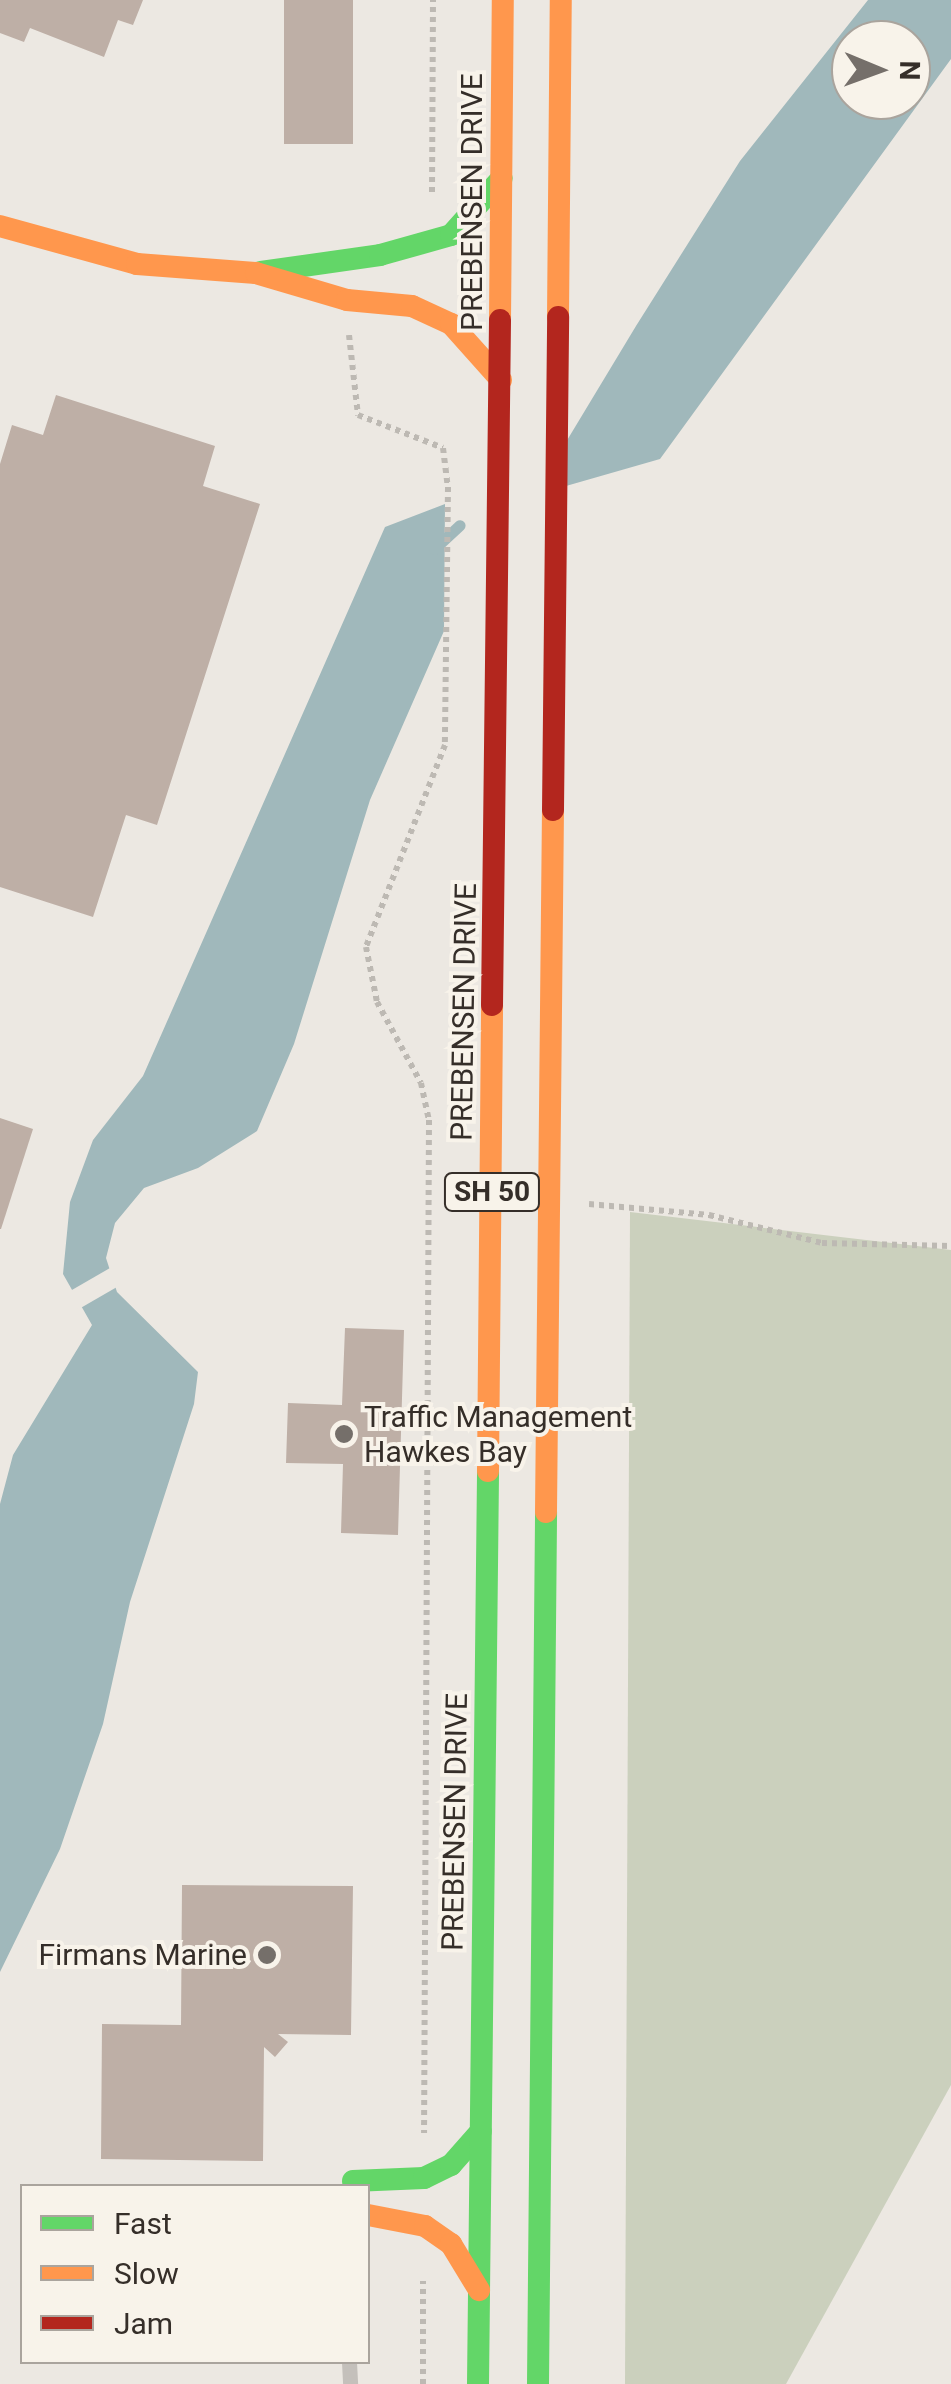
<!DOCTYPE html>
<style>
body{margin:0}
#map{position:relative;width:951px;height:2384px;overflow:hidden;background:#ece8e2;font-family:Roboto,sans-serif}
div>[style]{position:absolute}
.green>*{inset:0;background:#cbd0bd}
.water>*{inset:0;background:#a0b8bb}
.pier>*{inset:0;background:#ece8e2;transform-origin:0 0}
.stream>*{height:11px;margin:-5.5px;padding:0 5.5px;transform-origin:5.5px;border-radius:5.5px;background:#a0b8bb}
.building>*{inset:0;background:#beafa6;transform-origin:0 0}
.path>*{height:6px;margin-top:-3px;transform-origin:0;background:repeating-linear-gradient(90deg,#bdb9b3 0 5px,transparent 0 10px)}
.lane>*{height:15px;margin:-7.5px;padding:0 7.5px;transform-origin:7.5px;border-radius:7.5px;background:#c4c0bb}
.fast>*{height:22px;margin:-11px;padding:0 11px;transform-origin:11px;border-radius:11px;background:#63d668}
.slow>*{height:22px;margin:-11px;padding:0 11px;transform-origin:11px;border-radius:11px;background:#ff974d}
.jam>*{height:22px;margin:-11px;padding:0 11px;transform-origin:11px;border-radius:11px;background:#b3261e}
.dots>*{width:28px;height:28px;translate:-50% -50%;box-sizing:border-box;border:5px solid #f8f3ea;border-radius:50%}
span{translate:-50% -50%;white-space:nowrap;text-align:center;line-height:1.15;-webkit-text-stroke:8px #f8f3ea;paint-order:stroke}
.shield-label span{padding:2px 8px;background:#f8f3ea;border:2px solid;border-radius:8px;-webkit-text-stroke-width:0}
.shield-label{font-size:28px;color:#352e29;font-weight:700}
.street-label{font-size:30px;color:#352e29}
.poi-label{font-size:30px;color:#352e29}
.left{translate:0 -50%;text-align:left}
.right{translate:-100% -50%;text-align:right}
.legend{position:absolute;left:20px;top:2184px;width:350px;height:180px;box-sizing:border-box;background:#f8f3ea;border:2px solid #aaa49d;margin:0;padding:12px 18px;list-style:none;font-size:30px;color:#352e29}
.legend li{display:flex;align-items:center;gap:20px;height:50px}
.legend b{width:50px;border:2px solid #aaa49d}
.north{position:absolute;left:831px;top:20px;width:100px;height:100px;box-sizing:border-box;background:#f8f3ea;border:2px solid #aaa49d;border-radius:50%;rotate:91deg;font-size:28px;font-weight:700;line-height:40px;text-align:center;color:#352e29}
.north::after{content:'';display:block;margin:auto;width:35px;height:45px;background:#756f6a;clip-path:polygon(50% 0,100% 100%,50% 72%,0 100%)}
</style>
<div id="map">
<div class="green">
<i style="clip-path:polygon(630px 1212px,951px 1250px,951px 2085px,786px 2384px,625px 2384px)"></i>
</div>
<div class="water">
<i style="clip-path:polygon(evenodd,868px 0,951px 0,951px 59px,660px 459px,566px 486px,566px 442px,636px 326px,740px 161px,868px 0,851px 40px,911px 40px,911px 100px,851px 100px,851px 40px)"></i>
<i style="clip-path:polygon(445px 504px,444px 631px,370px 800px,294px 1044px,257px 1131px,198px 1168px,144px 1188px,115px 1223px,106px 1258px,117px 1292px,198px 1372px,194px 1404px,130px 1602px,103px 1724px,60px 1849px,0 1972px,0 1504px,13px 1455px,92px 1325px,63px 1274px,70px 1202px,93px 1140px,143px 1076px,385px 527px)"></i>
</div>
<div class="pier">
<i style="left:110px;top:1268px;width:20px;height:48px;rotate:60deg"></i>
</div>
<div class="stream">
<i style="left:434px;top:549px;width:35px;rotate:-43deg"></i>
</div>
<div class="building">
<i style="clip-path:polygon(0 0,143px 0,133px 25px,118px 20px,104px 57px,30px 28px,24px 42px,0 33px)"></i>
<i style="left:284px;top:0;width:69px;height:144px"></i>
<i style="clip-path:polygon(56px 395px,215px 446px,203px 486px,260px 504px,157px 825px,126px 815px,93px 917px,0 887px,0 464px,12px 425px,43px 435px)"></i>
<i style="clip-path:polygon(0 1118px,33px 1129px,1px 1229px,0 1229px)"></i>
<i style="clip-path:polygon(345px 1328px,404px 1330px,398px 1535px,341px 1533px,343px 1464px,286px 1463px,288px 1403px,342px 1405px)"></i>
<i style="clip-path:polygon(182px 1885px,353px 1886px,351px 2035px,278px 2034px,288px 2042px,275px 2057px,264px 2047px,263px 2161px,101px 2159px,102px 2024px,181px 2025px)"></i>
</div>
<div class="path">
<i style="left:432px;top:192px;width:192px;rotate:-89.7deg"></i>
<i style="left:349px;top:335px;width:81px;rotate:83.6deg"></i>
<i style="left:358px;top:415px;width:91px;rotate:21.2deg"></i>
<i style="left:443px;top:448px;width:39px;rotate:83deg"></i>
<i style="left:448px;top:487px;width:258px;rotate:90.7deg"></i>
<i style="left:445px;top:745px;width:217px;rotate:111.4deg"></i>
<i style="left:366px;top:947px;width:56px;rotate:78.7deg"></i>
<i style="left:377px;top:1002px;width:92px;rotate:61.5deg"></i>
<i style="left:421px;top:1083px;width:38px;rotate:78deg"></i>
<i style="left:429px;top:1120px;width:1013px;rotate:90.28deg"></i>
<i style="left:589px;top:1204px;width:121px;rotate:5.2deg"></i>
<i style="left:709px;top:1215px;width:116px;rotate:13.9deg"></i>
<i style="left:822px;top:1243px;width:129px;rotate:1.3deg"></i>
<i style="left:423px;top:2384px;width:103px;rotate:-90deg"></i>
</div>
<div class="lane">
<i style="left:349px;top:2362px;width:22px;rotate:87deg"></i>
</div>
<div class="fast">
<i style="left:261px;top:272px;width:120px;rotate:-8.1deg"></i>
<i style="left:380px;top:255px;width:74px;rotate:-15.7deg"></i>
<i style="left:451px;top:235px;width:76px;rotate:-48.2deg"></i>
<i style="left:353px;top:2181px;width:71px;rotate:-2.4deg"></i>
<i style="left:424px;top:2178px;width:30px;rotate:-26deg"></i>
<i style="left:451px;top:2165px;width:45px;rotate:-48.6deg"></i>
<i style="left:478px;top:2384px;width:913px;rotate:-89.37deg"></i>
<i style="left:538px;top:2384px;width:872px;rotate:-89.47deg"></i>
</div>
<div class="slow">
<i style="left:0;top:226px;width:142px;rotate:15.5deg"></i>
<i style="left:137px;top:264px;width:119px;rotate:4.3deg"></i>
<i style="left:256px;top:273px;width:95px;rotate:16.5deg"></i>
<i style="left:347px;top:300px;width:65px;rotate:5.3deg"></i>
<i style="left:412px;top:306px;width:43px;rotate:24.8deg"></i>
<i style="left:451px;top:324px;width:75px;rotate:48.2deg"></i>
<i style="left:558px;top:317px;width:317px;rotate:-89.5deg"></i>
<i style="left:500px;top:320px;width:320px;rotate:-89.5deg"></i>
<i style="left:488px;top:1471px;width:466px;rotate:-89.5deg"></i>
<i style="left:546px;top:1512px;width:702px;rotate:-89.43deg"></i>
<i style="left:368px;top:2215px;width:58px;rotate:10.9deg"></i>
<i style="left:425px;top:2226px;width:32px;rotate:35deg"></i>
<i style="left:451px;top:2244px;width:54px;rotate:58.7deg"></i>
</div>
<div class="jam">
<i style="left:553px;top:810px;width:493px;rotate:-89.4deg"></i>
<i style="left:492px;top:1005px;width:685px;rotate:-89.33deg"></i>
</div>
<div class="dots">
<i style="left:344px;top:1434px;background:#756f6a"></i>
<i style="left:267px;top:1955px;background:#756f6a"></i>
</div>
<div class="shield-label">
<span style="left:492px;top:1192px">SH 50</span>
</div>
<div class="street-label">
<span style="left:472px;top:202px;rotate:-90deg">PREBENSEN DRIVE</span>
<span style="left:464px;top:1012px;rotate:-89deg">PREBENSEN DRIVE</span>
<span style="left:455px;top:1822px;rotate:-89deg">PREBENSEN DRIVE</span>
</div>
<div class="poi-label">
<span class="left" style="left:364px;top:1434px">Traffic Management<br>Hawkes Bay</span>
<span class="right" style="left:247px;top:1955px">Firmans Marine</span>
</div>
<ul class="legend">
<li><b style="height:12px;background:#63d668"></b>Fast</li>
<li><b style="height:12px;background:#ff974d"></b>Slow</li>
<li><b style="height:12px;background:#b3261e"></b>Jam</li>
</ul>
<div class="north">N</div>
</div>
